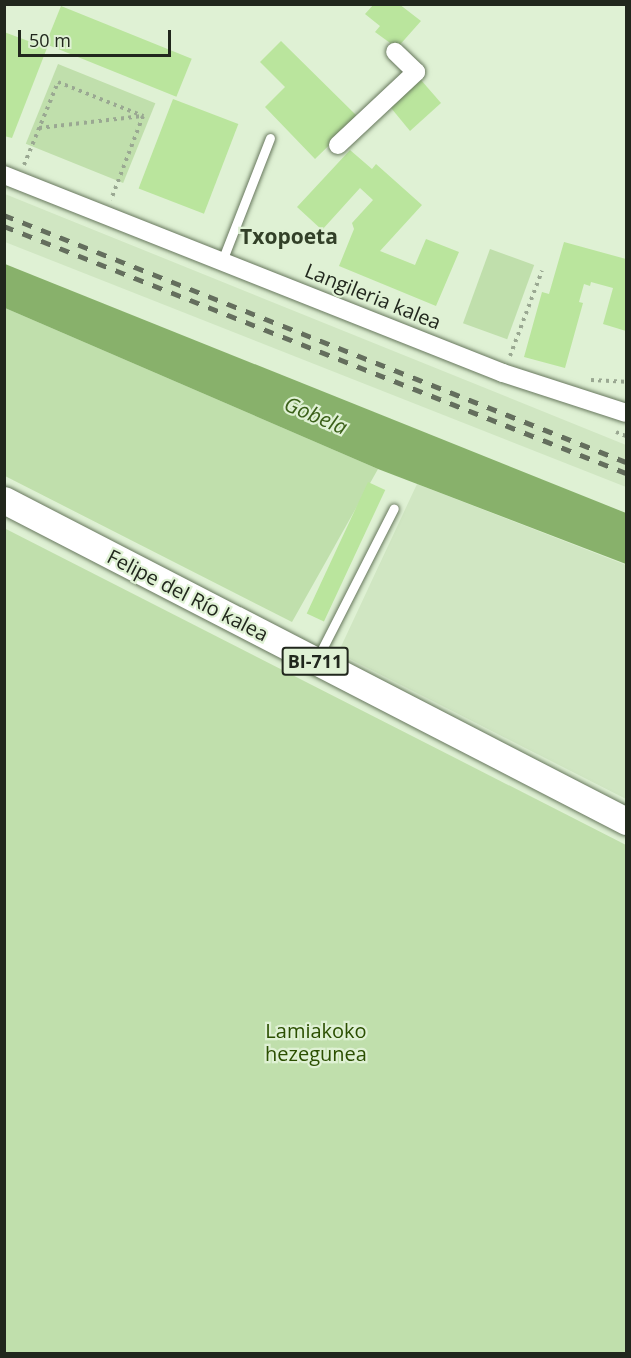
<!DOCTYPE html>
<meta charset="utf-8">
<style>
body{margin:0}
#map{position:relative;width:631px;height:1358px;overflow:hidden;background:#dff1d4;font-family:"Open Sans",sans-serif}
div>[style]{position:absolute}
.built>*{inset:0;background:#d0e6c2}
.green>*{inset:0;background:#c0dfac;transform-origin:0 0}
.water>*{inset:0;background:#88b16b}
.building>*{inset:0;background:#bae59d;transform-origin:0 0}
.path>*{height:4px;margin-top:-2px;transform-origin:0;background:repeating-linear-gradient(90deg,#9aa892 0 3px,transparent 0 7.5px)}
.roads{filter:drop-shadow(0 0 2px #67775d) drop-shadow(0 0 2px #67775d)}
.service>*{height:9px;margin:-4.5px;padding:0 4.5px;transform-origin:4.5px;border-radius:4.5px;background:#fff}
.minor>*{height:18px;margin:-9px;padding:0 9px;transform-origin:9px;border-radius:9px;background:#fff}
.primary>*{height:27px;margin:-13.5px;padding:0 13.5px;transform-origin:13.5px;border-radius:13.5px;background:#fff}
.rail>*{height:4.5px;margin-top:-2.25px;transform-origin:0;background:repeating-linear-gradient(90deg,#646e5d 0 10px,transparent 0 20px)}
span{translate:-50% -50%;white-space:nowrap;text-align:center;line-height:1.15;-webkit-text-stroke:4.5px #dff1d4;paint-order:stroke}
.shield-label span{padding:2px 4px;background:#dff1d4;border:2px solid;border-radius:4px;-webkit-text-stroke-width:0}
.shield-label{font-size:18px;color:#21271d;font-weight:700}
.street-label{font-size:20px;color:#21271d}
.park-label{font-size:20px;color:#2b4f01}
.neighbourhood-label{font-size:21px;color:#324028;font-weight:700}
.water-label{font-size:21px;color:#3b6019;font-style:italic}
.frame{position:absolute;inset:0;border:6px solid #21271d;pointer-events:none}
.scale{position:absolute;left:18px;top:30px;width:153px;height:27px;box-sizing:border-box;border:3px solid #21271d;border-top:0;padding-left:8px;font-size:18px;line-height:21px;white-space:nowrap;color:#21271d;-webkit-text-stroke:4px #dff1d4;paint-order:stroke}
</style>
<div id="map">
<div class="built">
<i style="clip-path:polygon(5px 194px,626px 445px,626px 487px,5px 242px)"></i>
<i style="clip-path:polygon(417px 484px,626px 565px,626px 799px,338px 653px)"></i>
</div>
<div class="green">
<i style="left:58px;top:64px;width:105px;height:86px;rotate:22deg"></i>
<i style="left:490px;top:249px;width:47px;height:79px;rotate:20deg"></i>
<i style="clip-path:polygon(5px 308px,378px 469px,292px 622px,5px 476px)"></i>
<i style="clip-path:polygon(4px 528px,626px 845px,626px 1353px,5px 1353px)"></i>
</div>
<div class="water">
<i style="clip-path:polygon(5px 264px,626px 513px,626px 564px,378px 469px,5px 308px)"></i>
</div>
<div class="building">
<i style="clip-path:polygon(374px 4px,399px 4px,421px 21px,397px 48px,375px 32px,380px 26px,365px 14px)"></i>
<i style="left:61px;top:6px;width:141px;height:41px;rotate:22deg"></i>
<i style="clip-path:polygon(4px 32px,47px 48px,12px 138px,4px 136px)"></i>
<i style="clip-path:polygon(281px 41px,358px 117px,315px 159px,265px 107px,285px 87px,260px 62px)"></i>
<i style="clip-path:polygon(421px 80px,441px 103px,410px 131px,387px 103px)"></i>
<i style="left:173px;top:99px;width:70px;height:96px;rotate:21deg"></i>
<i style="clip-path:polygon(350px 150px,372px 169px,376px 164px,422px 205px,380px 251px,415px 265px,426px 239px,459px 252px,436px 306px,339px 266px,354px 229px,352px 223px,373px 200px,360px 188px,322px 230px,297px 207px)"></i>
<i style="clip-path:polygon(564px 242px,626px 259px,626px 331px,603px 324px,613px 288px,591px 282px,590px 286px,584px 284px,579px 302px,583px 303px,565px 368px,524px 357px,542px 292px,549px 294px)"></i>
<i style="left:368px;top:482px;width:19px;height:145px;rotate:25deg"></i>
</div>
<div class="path">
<i style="left:39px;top:128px;width:104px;rotate:-6.6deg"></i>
<i style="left:24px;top:165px;width:90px;rotate:-67.7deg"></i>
<i style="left:58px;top:82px;width:92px;rotate:21.8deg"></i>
<i style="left:143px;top:116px;width:90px;rotate:110.9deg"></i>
<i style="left:510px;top:356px;width:91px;rotate:-69.4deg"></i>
<i style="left:591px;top:380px;width:35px;rotate:3deg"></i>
<i style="left:616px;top:432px;width:11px;rotate:22deg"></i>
</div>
<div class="roads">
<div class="service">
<i style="left:222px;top:261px;width:132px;rotate:-68.7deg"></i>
<i style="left:317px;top:659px;width:169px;rotate:-63deg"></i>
</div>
<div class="minor">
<i style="left:338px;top:145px;width:107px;rotate:-43.1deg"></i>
<i style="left:416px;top:72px;width:29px;rotate:-136deg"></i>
<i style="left:4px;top:175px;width:537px;rotate:21.64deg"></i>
<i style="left:503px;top:373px;width:129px;rotate:18deg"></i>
</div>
<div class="primary">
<i style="left:4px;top:500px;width:700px;rotate:27.3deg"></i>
</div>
</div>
<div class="rail">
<i style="left:4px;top:215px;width:669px;rotate:21.66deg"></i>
<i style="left:4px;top:226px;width:669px;rotate:21.66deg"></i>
</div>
<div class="shield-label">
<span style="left:315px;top:661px">BI-711</span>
</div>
<div class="street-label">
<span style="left:373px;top:296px;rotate:22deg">Langileria kalea</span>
<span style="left:188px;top:595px;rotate:27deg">Felipe del Río kalea</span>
</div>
<div class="park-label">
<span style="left:316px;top:1042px">Lamiakoko<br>hezegunea</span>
</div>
<div class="neighbourhood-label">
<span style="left:289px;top:236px">Txopoeta</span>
</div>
<div class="water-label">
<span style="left:316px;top:415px;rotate:23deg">Gobela</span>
</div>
<div class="frame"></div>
<div class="scale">50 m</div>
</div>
